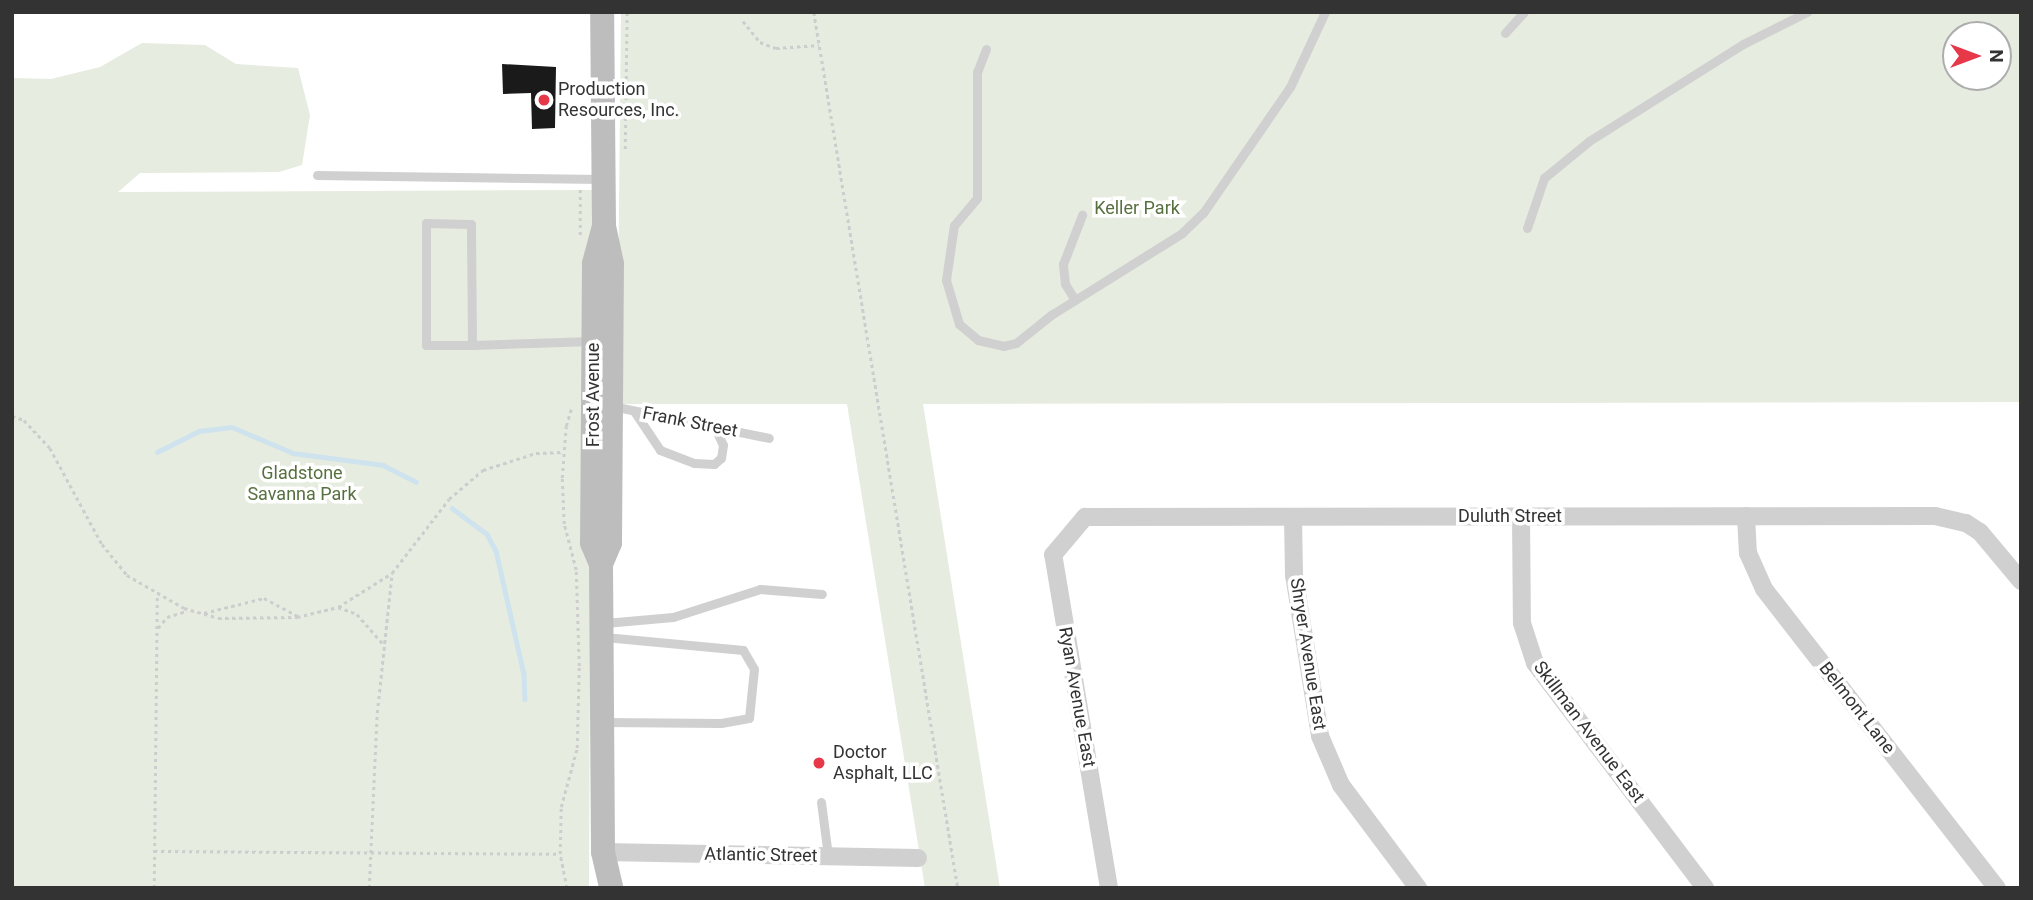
<!DOCTYPE html>
<style>
body{margin:0}
#map{position:relative;width:2033px;height:900px;overflow:hidden;background:#fff;font-family:Roboto,sans-serif}
div>[style]{position:absolute}
.green>*{inset:0;background:#e6ecdf}
.stream>*{height:4.5px;margin:-2.25px;padding:0 2.25px;transform-origin:2.25px;border-radius:2.25px;background:#cfe3ee}
.building>*{inset:0;background:#1a1a1a}
.path>*{height:2.5px;margin-top:-1.25px;transform-origin:0;background:repeating-linear-gradient(90deg,#cdcdcd 0 3.5px,transparent 0 7px)}
.lane>*{height:9px;margin:-4.5px;padding:0 4.5px;transform-origin:4.5px;border-radius:4.5px;background:#d0d0d0}
.street>*{height:18px;margin:-9px;padding:0 9px;transform-origin:9px;border-radius:9px;background:#d0d0d0}
.secondary>*{height:24px;margin:-12px;padding:0 12px;transform-origin:12px;border-radius:12px;background:#bdbdbd}
.dots>*{width:19px;height:19px;translate:-50% -50%;box-sizing:border-box;border:4px solid #fff;border-radius:50%}
span{translate:-50% -50%;white-space:nowrap;text-align:center;line-height:1.15;-webkit-text-stroke:7px #fff;paint-order:stroke}
.poi-label{font-size:18px;color:#333}
.left{translate:0 -50%;text-align:left}
.park-label{font-size:18px;color:#57703f}
.street-label{font-size:18px;color:#333}
.frame{position:absolute;inset:0;border:14px solid #333;pointer-events:none}
.north{position:absolute;left:1942px;top:21px;width:70px;height:70px;box-sizing:border-box;background:#fff;border:2px solid #adadad;border-radius:50%;rotate:90deg;font-size:19px;font-weight:700;line-height:28px;text-align:center;color:#333}
.north::after{content:'';display:block;margin:auto;width:24px;height:32px;background:#e7384a;clip-path:polygon(50% 0,100% 100%,50% 72%,0 100%)}
</style>
<div id="map">
<div class="green">
<i style="clip-path:polygon(evenodd,621px 12px,2021px 12px,2021px 402px,923px 404px,1000px 888px,925px 888px,847px 404px,617px 404px,621px 12px,1956px 35px,1998px 35px,1998px 77px,1956px 77px,1956px 35px)"></i>
<i style="clip-path:polygon(142px 43px,205px 45px,236px 64px,298px 68px,310px 115px,302px 165px,279px 172px,140px 173px,118px 192px,592px 190px,589px 888px,13px 888px,12px 78px,51px 79px,100px 67px)"></i>
</div>
<div class="stream">
<i style="left:157px;top:452px;width:47px;rotate:-26.6deg"></i>
<i style="left:199px;top:431px;width:33px;rotate:-7deg"></i>
<i style="left:232px;top:427px;width:66px;rotate:23.1deg"></i>
<i style="left:293px;top:453px;width:91px;rotate:7.6deg"></i>
<i style="left:383px;top:465px;width:37px;rotate:27deg"></i>
<i style="left:452px;top:508px;width:44px;rotate:36.6deg"></i>
<i style="left:487px;top:534px;width:19px;rotate:62deg"></i>
<i style="left:496px;top:551px;width:126px;rotate:77.2deg"></i>
<i style="left:524px;top:674px;width:25px;rotate:88deg"></i>
</div>
<div class="building">
<i style="clip-path:polygon(502px 64px,556px 67px,555px 128px,532px 129px,531px 93px,503px 94px)"></i>
</div>
<div class="path">
<i style="left:814px;top:12px;width:888px;rotate:80.67deg"></i>
<i style="left:743px;top:21px;width:27px;rotate:51deg"></i>
<i style="left:760px;top:42px;width:17px;rotate:21deg"></i>
<i style="left:776px;top:48px;width:43px;rotate:-4deg"></i>
<i style="left:625px;top:149px;width:137px;rotate:-89.2deg"></i>
<i style="left:580px;top:235px;width:46px;rotate:-90deg"></i>
<i style="left:12px;top:416px;width:13px;rotate:18deg"></i>
<i style="left:24px;top:420px;width:38px;rotate:47deg"></i>
<i style="left:50px;top:448px;width:109px;rotate:61.6deg"></i>
<i style="left:102px;top:544px;width:40px;rotate:51deg"></i>
<i style="left:127px;top:575px;width:66px;rotate:30.1deg"></i>
<i style="left:184px;top:608px;width:35px;rotate:16deg"></i>
<i style="left:218px;top:618px;width:79px;rotate:-0.7deg"></i>
<i style="left:297px;top:617px;width:42px;rotate:-13.7deg"></i>
<i style="left:338px;top:607px;width:64px;rotate:-32.2deg"></i>
<i style="left:338px;top:607px;width:20px;rotate:20deg"></i>
<i style="left:357px;top:614px;width:40px;rotate:49deg"></i>
<i style="left:204px;top:613px;width:62px;rotate:-14deg"></i>
<i style="left:264px;top:598px;width:40px;rotate:28deg"></i>
<i style="left:158px;top:628px;width:14px;rotate:-51deg"></i>
<i style="left:167px;top:617px;width:21px;rotate:-17deg"></i>
<i style="left:154px;top:851px;width:406px;rotate:0.4deg"></i>
<i style="left:154px;top:888px;width:293px;rotate:-89.4deg"></i>
<i style="left:369px;top:888px;width:175px;rotate:-87.4deg"></i>
<i style="left:377px;top:713px;width:141px;rotate:-83.9deg"></i>
<i style="left:392px;top:573px;width:93px;rotate:-52.4deg"></i>
<i style="left:449px;top:499px;width:45px;rotate:-40.5deg"></i>
<i style="left:483px;top:470px;width:56px;rotate:-17.8deg"></i>
<i style="left:536px;top:453px;width:28px;rotate:-2deg"></i>
<i style="left:567px;top:888px;width:35px;rotate:-102deg"></i>
<i style="left:560px;top:854px;width:47px;rotate:-88.8deg"></i>
<i style="left:561px;top:807px;width:61px;rotate:-74.8deg"></i>
<i style="left:577px;top:748px;width:82px;rotate:-88.6deg"></i>
<i style="left:579px;top:666px;width:96px;rotate:-91.8deg"></i>
<i style="left:576px;top:570px;width:48px;rotate:-104.6deg"></i>
<i style="left:564px;top:524px;width:46px;rotate:-92.5deg"></i>
<i style="left:562px;top:478px;width:52px;rotate:-85.6deg"></i>
<i style="left:566px;top:426px;width:21px;rotate:-73deg"></i>
</div>
<div class="lane">
<i style="left:1505px;top:33px;width:28px;rotate:-48deg"></i>
<i style="left:986px;top:49px;width:25px;rotate:111deg"></i>
<i style="left:977px;top:72px;width:126px;rotate:90deg"></i>
<i style="left:977px;top:198px;width:35px;rotate:130deg"></i>
<i style="left:954px;top:225px;width:56px;rotate:98.3deg"></i>
<i style="left:946px;top:280px;width:46px;rotate:73.5deg"></i>
<i style="left:959px;top:324px;width:25px;rotate:40deg"></i>
<i style="left:978px;top:340px;width:26px;rotate:13deg"></i>
<i style="left:1003px;top:346px;width:13px;rotate:-13deg"></i>
<i style="left:1016px;top:343px;width:45px;rotate:-38.7deg"></i>
<i style="left:1051px;top:315px;width:155px;rotate:-32deg"></i>
<i style="left:1182px;top:233px;width:29px;rotate:-44deg"></i>
<i style="left:1203px;top:213px;width:153px;rotate:-55.4deg"></i>
<i style="left:1290px;top:87px;width:83px;rotate:-65deg"></i>
<i style="left:317px;top:175px;width:285px;rotate:0.8deg"></i>
<i style="left:1527px;top:228px;width:53px;rotate:-71.2deg"></i>
<i style="left:1544px;top:178px;width:58px;rotate:-39.4deg"></i>
<i style="left:1589px;top:141px;width:182px;rotate:-32.2deg"></i>
<i style="left:1743px;top:44px;width:72px;rotate:-26.6deg"></i>
<i style="left:1075px;top:300px;width:19px;rotate:-122deg"></i>
<i style="left:1065px;top:284px;width:20px;rotate:-96deg"></i>
<i style="left:1063px;top:264px;width:53px;rotate:-68.8deg"></i>
<i style="left:472px;top:345px;width:121px;rotate:-90.5deg"></i>
<i style="left:471px;top:224px;width:45px;rotate:-178.7deg"></i>
<i style="left:426px;top:223px;width:122px;rotate:90deg"></i>
<i style="left:426px;top:345px;width:46px"></i>
<i style="left:472px;top:345px;width:120px;rotate:-1.9deg"></i>
<i style="left:612px;top:406px;width:160px;rotate:11.5deg"></i>
<i style="left:634px;top:411px;width:47px;rotate:56.3deg"></i>
<i style="left:660px;top:450px;width:36px;rotate:21deg"></i>
<i style="left:694px;top:463px;width:20px;rotate:3deg"></i>
<i style="left:714px;top:464px;width:9px;rotate:-41deg"></i>
<i style="left:721px;top:458px;width:13px;rotate:-81deg"></i>
<i style="left:723px;top:445px;width:19px;rotate:-115deg"></i>
<i style="left:605px;top:623px;width:68px;rotate:-5deg"></i>
<i style="left:673px;top:617px;width:91px;rotate:-17.8deg"></i>
<i style="left:760px;top:589px;width:62px;rotate:4.6deg"></i>
<i style="left:603px;top:722px;width:118px;rotate:0.5deg"></i>
<i style="left:721px;top:723px;width:28px;rotate:-10deg"></i>
<i style="left:749px;top:718px;width:49px;rotate:-84.2deg"></i>
<i style="left:754px;top:669px;width:22px;rotate:-120deg"></i>
<i style="left:743px;top:650px;width:139px;rotate:-174.6deg"></i>
<i style="left:821px;top:802px;width:54px;rotate:82.6deg"></i>
</div>
<div class="street">
<i style="left:1521px;top:516px;width:107px;rotate:89.5deg"></i>
<i style="left:1522px;top:623px;width:42px;rotate:72deg"></i>
<i style="left:1535px;top:663px;width:282px;rotate:52.9deg"></i>
<i style="left:1746px;top:516px;width:37px;rotate:87deg"></i>
<i style="left:1748px;top:553px;width:39px;rotate:66deg"></i>
<i style="left:1764px;top:589px;width:379px;rotate:52.1deg"></i>
<i style="left:1293px;top:517px;width:58px;rotate:89deg"></i>
<i style="left:1294px;top:575px;width:163px;rotate:80.8deg"></i>
<i style="left:1320px;top:736px;width:53px;rotate:66.8deg"></i>
<i style="left:1341px;top:785px;width:129px;rotate:53.2deg"></i>
<i style="left:603px;top:852px;width:315px;rotate:1.1deg"></i>
<i style="left:1109px;top:888px;width:338px;rotate:-99.5deg"></i>
<i style="left:1053px;top:555px;width:50px;rotate:-49.9deg"></i>
<i style="left:1085px;top:517px;width:850px;rotate:-0.07deg"></i>
<i style="left:1935px;top:516px;width:32px;rotate:13deg"></i>
<i style="left:1966px;top:523px;width:17px;rotate:33deg"></i>
<i style="left:1980px;top:532px;width:64px;rotate:50.1deg"></i>
</div>
<div class="secondary">
<i style="left:604px;top:226px;width:39px;rotate:105deg"></i>
<i style="left:594px;top:264px;width:279px;rotate:90.4deg"></i>
<i style="left:592px;top:543px;width:23px;rotate:67deg"></i>
<i style="left:601px;top:564px;width:288px;rotate:89.6deg"></i>
<i style="left:603px;top:852px;width:37px;rotate:77deg"></i>
<i style="left:601px;top:564px;width:23px;rotate:-67deg"></i>
<i style="left:610px;top:543px;width:279px;rotate:-89.6deg"></i>
<i style="left:612px;top:264px;width:39px;rotate:-102deg"></i>
<i style="left:604px;top:226px;width:214px;rotate:-90.5deg"></i>
</div>
<div class="dots">
<i style="left:544px;top:100px;background:#e7384a"></i>
<i style="left:819px;top:763px;background:#e7384a"></i>
</div>
<div class="poi-label">
<span class="left" style="left:558px;top:100px">Production<br>Resources, Inc.</span>
<span class="left" style="left:833px;top:763px">Doctor<br>Asphalt, LLC</span>
</div>
<div class="park-label">
<span style="left:1137px;top:208px">Keller Park</span>
<span style="left:302px;top:484px">Gladstone<br>Savanna Park</span>
</div>
<div class="street-label">
<span style="left:593px;top:395px;rotate:-90deg">Frost Avenue</span>
<span style="left:690px;top:422px;rotate:11deg">Frank Street</span>
<span style="left:1510px;top:516px">Duluth Street</span>
<span style="left:1308px;top:654px;rotate:81deg">Shryer Avenue East</span>
<span style="left:1077px;top:697px;rotate:80deg">Ryan Avenue East</span>
<span style="left:1857px;top:708px;rotate:52deg">Belmont Lane</span>
<span style="left:1589px;top:732px;rotate:53deg">Skillman Avenue East</span>
<span style="left:761px;top:855px;rotate:1deg">Atlantic Street</span>
</div>
<div class="frame"></div>
<div class="north">N</div>
</div>
